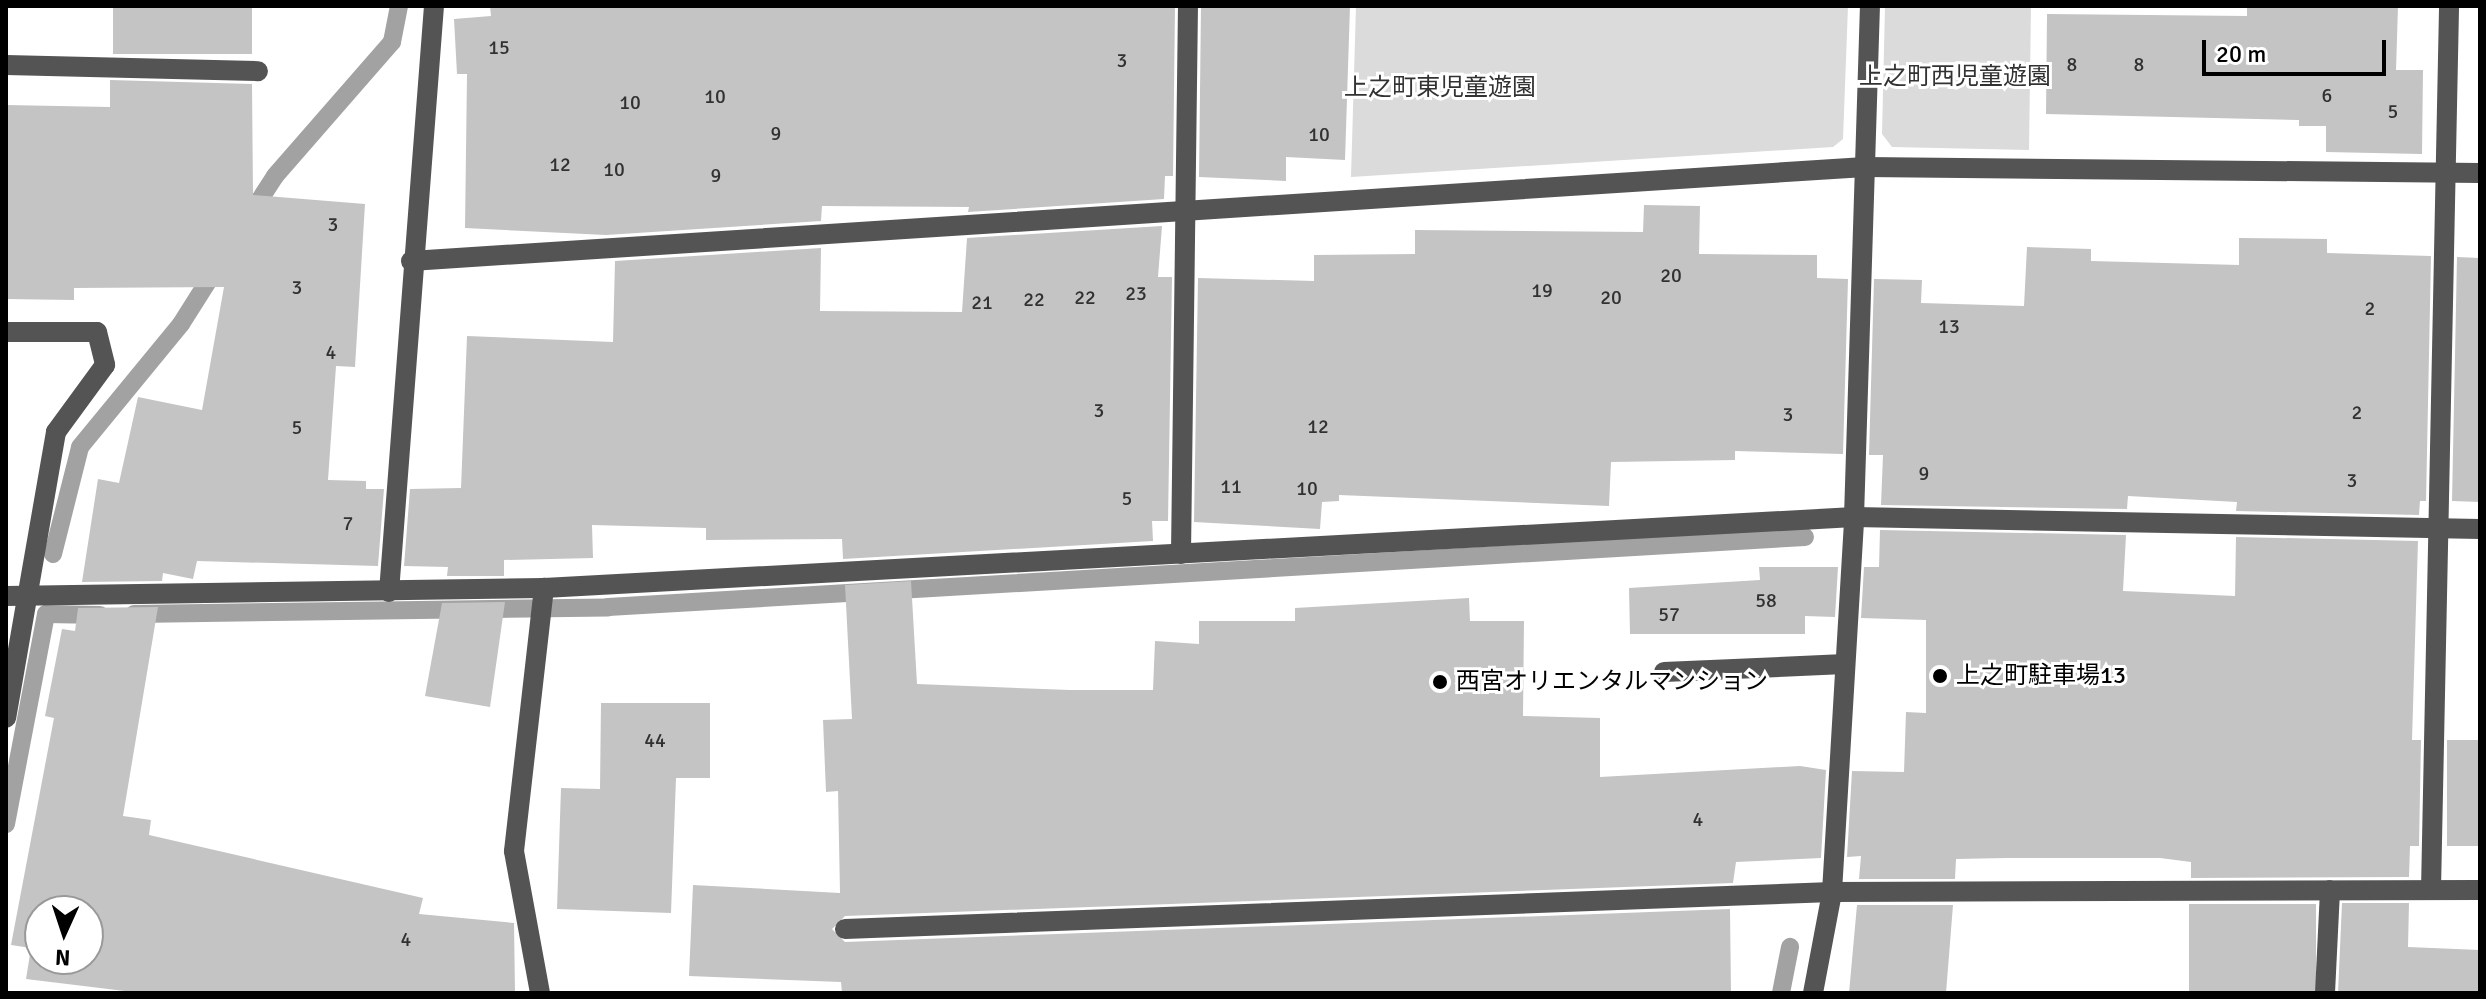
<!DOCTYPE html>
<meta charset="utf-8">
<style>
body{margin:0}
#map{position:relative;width:2486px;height:999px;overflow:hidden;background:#fff;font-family:Signika,"Noto Sans JP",sans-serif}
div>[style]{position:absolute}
.green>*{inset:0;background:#dbdbdb}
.stream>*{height:18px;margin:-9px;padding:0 9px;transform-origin:9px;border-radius:9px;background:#a2a2a2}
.building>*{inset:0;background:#c4c4c4;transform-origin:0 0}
.minor>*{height:20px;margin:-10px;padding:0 10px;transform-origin:10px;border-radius:10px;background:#545454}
.dots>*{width:22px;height:22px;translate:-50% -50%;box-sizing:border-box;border:4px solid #fff;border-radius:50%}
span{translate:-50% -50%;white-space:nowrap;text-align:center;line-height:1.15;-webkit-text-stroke:6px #fff;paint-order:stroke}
.number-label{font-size:20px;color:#313131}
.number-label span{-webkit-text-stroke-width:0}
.park-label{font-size:24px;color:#323232}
.poi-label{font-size:24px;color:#000}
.left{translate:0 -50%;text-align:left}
.frame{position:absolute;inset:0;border:8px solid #000;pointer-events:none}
.north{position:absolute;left:24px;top:895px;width:80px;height:80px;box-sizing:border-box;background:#fff;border:2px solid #999;border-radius:50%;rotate:183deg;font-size:22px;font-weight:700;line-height:32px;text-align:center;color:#000}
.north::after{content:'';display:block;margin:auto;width:28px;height:36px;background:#000;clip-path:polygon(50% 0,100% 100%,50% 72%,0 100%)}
.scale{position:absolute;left:2202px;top:40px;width:184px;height:36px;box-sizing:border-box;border:4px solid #000;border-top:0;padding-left:10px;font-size:24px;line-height:28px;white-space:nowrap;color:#000;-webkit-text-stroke:6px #fff;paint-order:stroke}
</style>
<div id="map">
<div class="green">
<i style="clip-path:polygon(1356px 6px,1848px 6px,1843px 139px,1833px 147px,1351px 177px)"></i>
<i style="clip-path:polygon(1885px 6px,2031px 6px,2029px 150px,1892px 147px,1882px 134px)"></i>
</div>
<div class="stream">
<i style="left:250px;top:215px;width:46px;rotate:-57.3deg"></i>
<i style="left:275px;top:176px;width:178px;rotate:-48.9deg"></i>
<i style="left:392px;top:42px;width:37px;rotate:-79deg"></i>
<i style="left:53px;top:554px;width:110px;rotate:-75.8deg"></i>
<i style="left:80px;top:447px;width:159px;rotate:-50.6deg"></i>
<i style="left:181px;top:324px;width:67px;rotate:-57.7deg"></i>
<i style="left:134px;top:614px;width:474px;rotate:-0.8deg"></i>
<i style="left:608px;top:607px;width:1199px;rotate:-3.35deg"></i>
<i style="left:6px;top:824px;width:214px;rotate:-79.2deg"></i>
<i style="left:46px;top:614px;width:54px;rotate:1.1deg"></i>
<i style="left:1781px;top:993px;width:47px;rotate:-78.9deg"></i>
</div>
<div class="building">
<i style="left:113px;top:6px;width:139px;height:48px"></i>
<i style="clip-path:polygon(490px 6px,1175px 6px,1173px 176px,1165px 176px,1164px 199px,968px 212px,969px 207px,822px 206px,821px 221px,606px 235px,465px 228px,467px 74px,457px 74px,454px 19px,491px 16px)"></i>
<i style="clip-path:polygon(1201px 6px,1350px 6px,1345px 160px,1286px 157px,1286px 181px,1199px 177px)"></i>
<i style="clip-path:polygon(2247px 6px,2398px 6px,2396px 70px,2423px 70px,2422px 154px,2326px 152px,2326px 126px,2299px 126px,2299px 120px,2046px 114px,2047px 14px,2247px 16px)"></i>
<i style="clip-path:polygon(110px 80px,252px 84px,253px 195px,365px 204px,355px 367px,336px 366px,328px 480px,366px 481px,366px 489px,384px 489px,378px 566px,197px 561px,193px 579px,163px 573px,162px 581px,82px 582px,98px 479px,119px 483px,138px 397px,202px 410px,224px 287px,74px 288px,74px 300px,6px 299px,6px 105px,110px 107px)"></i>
<i style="clip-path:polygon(1644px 205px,1700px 206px,1699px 254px,1817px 255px,1817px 278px,1848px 279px,1843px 454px,1735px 451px,1735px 460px,1611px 462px,1609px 506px,1339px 495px,1339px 501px,1322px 502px,1320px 529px,1194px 522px,1198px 278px,1314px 281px,1314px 255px,1415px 254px,1415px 230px,1643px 232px)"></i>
<i style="clip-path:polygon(1162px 226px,1158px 277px,1172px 277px,1168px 521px,1152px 521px,1153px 541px,843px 559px,842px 539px,706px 540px,706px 528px,592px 525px,593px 558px,504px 560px,504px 576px,447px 576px,448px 567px,404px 566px,410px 489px,461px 488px,467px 336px,613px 342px,615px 261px,821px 248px,820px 311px,962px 312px,967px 238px)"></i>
<i style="clip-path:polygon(2239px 238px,2327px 239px,2327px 253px,2431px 256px,2426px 501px,2420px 501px,2419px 515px,2236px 511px,2237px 502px,2128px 496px,2127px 509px,1881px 505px,1883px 455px,1869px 455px,1874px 279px,1922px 280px,1921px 303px,2024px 306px,2027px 247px,2091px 249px,2091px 261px,2239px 265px)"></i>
<i style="clip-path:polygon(2457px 257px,2480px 258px,2480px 502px,2452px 501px)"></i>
<i style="clip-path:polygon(1880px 530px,2126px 535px,2123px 591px,2235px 596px,2236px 537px,2418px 541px,2412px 740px,2421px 740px,2419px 846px,2410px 846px,2409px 877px,2191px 878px,2191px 862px,2160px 858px,2007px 858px,1956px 859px,1955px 879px,1859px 879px,1861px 856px,1847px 857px,1852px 771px,1904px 772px,1906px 712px,1926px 713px,1926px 620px,1861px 618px,1864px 567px,1879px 567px)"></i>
<i style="clip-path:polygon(1759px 567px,1838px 567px,1835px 617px,1805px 616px,1805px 634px,1630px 634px,1629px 588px,1760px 580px)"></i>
<i style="clip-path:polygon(911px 581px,917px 684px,1070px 690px,1153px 690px,1155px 641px,1199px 644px,1199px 621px,1295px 621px,1295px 608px,1469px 598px,1470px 621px,1524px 621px,1523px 716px,1600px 718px,1600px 777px,1800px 766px,1826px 770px,1821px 858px,1736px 862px,1733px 883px,845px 916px,832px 929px,845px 942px,1730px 909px,1731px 993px,842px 993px,841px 982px,689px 976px,693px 885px,840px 893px,838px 791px,826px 792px,823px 720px,852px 719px,845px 585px)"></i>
<i style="clip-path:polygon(505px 602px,490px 707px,425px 696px,442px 603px)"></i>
<i style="clip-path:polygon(evenodd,158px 607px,123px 816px,151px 820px,149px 835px,423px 898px,419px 914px,514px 923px,515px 993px,141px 993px,26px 979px,31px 948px,11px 945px,54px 718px,45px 716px,62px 629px,75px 631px,78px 608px,158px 607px,40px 911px,88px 911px,88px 959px,40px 959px,40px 911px)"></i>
<i style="clip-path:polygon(601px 703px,710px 703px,710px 778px,676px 778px,671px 913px,557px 909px,561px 788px,600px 789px)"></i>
<i style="left:2447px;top:740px;width:33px;height:106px"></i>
<i style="clip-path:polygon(2342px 903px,2409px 903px,2408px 947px,2480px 950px,2480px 993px,2338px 993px)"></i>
<i style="left:2189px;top:904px;width:127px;height:89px"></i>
<i style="clip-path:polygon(1857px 905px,1953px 905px,1946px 993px,1849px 993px)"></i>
</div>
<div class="minor">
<i style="left:6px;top:65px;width:252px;rotate:1.4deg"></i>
<i style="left:411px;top:261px;width:1457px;rotate:-3.7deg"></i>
<i style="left:1865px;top:167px;width:615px;rotate:0.56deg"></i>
<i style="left:6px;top:332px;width:91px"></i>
<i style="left:97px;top:332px;width:34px;rotate:76deg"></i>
<i style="left:105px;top:365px;width:83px;rotate:126.2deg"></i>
<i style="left:56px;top:432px;width:290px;rotate:99.9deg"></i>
<i style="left:1181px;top:554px;width:548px;rotate:-89.27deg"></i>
<i style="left:389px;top:592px;width:588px;rotate:-85.61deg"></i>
<i style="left:6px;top:596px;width:538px;rotate:-0.85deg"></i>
<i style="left:544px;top:588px;width:1312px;rotate:-3.1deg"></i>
<i style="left:1854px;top:517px;width:626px;rotate:1.1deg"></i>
<i style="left:1664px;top:672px;width:181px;rotate:-2.5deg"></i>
<i style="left:2431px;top:890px;width:884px;rotate:-88.83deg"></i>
<i style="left:845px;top:929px;width:988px;rotate:-2.15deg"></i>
<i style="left:1832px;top:892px;width:648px;rotate:-0.18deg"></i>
<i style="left:540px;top:993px;width:144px;rotate:-100.4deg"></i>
<i style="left:514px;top:851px;width:265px;rotate:-83.5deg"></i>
<i style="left:1813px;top:993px;width:103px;rotate:-79.3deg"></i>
<i style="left:1832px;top:892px;width:376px;rotate:-86.6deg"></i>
<i style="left:1854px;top:517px;width:511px;rotate:-88.21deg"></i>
<i style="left:2325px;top:993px;width:103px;rotate:-87.2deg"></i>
</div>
<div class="dots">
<i style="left:1940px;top:676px;background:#000"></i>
<i style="left:1440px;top:682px;background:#000"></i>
</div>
<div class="number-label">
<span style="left:499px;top:47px">15</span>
<span style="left:1122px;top:60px">3</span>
<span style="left:2072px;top:64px">8</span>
<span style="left:2139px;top:64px">8</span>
<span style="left:2327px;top:95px">6</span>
<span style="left:715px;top:96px">10</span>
<span style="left:630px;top:102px">10</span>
<span style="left:2393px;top:111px">5</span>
<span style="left:776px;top:133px">9</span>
<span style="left:1319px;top:134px">10</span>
<span style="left:560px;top:164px">12</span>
<span style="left:614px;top:169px">10</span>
<span style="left:716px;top:175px">9</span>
<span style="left:333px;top:224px">3</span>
<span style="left:1671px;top:275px">20</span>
<span style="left:297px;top:287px">3</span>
<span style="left:1542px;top:290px">19</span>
<span style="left:1136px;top:293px">23</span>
<span style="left:1085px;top:297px">22</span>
<span style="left:1611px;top:297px">20</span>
<span style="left:1034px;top:299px">22</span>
<span style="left:982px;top:302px">21</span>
<span style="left:2370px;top:308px">2</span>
<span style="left:1949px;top:326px">13</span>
<span style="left:331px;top:352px">4</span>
<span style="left:1099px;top:410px">3</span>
<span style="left:2357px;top:412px">2</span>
<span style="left:1788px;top:414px">3</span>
<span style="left:1318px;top:426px">12</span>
<span style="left:297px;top:427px">5</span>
<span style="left:1924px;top:473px">9</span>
<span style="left:2352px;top:480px">3</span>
<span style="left:1231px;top:486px">11</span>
<span style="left:1307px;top:488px">10</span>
<span style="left:1127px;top:498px">5</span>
<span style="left:348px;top:523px">7</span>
<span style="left:1766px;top:600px">58</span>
<span style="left:1669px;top:614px">57</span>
<span style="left:655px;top:740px">44</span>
<span style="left:1698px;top:819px">4</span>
<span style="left:406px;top:939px">4</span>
</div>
<div class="park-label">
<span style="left:1955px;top:77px">上之町西児童遊園</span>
<span style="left:1440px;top:88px">上之町東児童遊園</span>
</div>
<div class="poi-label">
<span class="left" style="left:1956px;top:676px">上之町駐車場13</span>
<span class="left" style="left:1456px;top:682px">西宮オリエンタルマンション</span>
</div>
<div class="frame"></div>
<div class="north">N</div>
<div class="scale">20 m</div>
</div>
